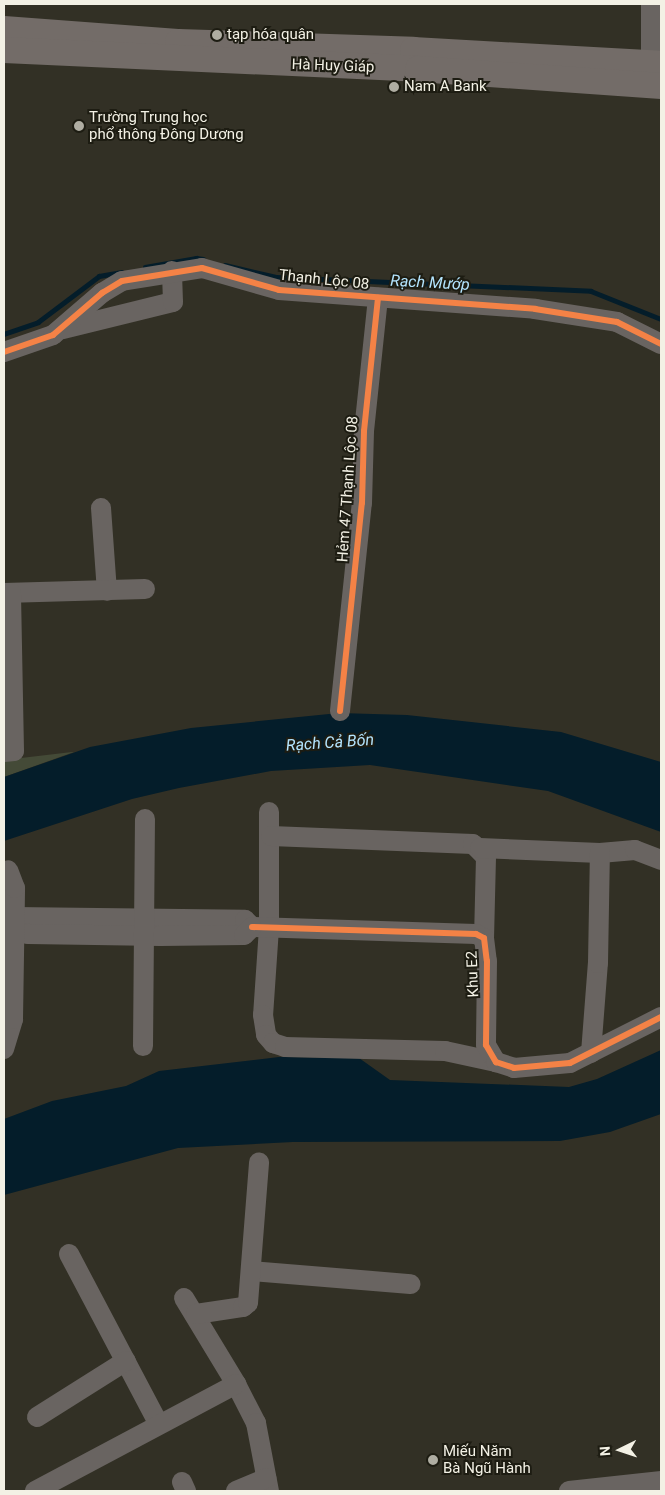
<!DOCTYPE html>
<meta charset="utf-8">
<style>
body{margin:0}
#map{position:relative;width:665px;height:1495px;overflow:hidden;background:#323025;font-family:Roboto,sans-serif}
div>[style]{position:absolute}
.green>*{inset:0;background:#444a37}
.water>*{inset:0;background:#041d2a}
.stream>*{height:4.5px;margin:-2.25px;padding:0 2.25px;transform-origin:2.25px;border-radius:2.25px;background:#041d2a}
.minor>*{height:20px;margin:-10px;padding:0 10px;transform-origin:10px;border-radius:10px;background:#696461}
.major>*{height:26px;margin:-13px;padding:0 13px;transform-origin:13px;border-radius:13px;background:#736c68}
.cycleway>*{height:6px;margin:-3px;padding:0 3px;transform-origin:3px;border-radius:3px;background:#f48246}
.dots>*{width:14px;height:14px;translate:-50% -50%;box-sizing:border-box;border:2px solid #1d1c12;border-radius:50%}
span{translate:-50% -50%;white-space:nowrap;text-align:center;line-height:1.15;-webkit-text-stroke:4px #1d1c12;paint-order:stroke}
.poi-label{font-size:15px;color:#f3f1e5}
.left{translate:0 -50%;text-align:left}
.street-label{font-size:15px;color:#f3f1e5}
.water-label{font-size:16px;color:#b3e4fe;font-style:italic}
.frame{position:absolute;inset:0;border:5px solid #f3f1e5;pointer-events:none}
.north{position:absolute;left:595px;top:1425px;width:50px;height:50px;-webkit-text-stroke:4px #1d1c12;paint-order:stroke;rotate:266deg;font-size:14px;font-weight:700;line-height:20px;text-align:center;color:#f3f1e5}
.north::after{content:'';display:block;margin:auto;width:18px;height:22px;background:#f3f1e5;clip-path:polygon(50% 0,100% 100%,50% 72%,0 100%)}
</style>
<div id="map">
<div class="green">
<i style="clip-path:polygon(72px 752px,74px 752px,4px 777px,4px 760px)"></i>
</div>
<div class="water">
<i style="clip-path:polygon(339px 713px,407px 715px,561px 732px,661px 762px,661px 832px,548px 791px,370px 765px,271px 771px,179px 788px,132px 799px,4px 841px,4px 777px,90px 747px,191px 728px)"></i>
<i style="clip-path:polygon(661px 1050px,661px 1114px,610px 1132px,560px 1141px,293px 1142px,178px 1148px,4px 1195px,4px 1119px,52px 1101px,126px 1086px,159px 1071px,279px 1057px,359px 1058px,390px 1080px,569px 1087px,597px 1079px)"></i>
</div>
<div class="stream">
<i style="left:225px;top:265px;width:52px;rotate:13.2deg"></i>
<i style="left:276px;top:277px;width:315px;rotate:2.5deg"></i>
<i style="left:591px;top:291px;width:75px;rotate:21.8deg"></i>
<i style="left:145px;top:267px;width:52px;rotate:-10deg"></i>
<i style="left:196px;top:258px;width:7px;rotate:8deg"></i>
<i style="left:4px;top:334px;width:36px;rotate:-19deg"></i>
<i style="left:38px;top:322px;width:76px;rotate:-37deg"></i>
<i style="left:99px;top:276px;width:23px;rotate:-10deg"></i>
</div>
<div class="minor">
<i style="left:651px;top:4px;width:60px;rotate:90deg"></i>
<i style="left:63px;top:329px;width:113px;rotate:-13.8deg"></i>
<i style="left:173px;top:302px;width:31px;rotate:-92deg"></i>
<i style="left:4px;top:352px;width:52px;rotate:-19.1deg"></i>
<i style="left:53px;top:335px;width:65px;rotate:-40.6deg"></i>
<i style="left:102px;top:293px;width:23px;rotate:-31deg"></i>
<i style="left:122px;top:281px;width:81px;rotate:-9.2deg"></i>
<i style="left:202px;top:268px;width:80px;rotate:15.9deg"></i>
<i style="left:279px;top:290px;width:257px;rotate:4.2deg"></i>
<i style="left:535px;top:309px;width:83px;rotate:9deg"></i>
<i style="left:617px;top:322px;width:49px;rotate:26.6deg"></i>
<i style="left:101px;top:508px;width:83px;rotate:85.9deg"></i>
<i style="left:4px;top:593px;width:141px;rotate:-1.6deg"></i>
<i style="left:340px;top:711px;width:209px;rotate:-84deg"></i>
<i style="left:362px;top:503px;width:72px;rotate:-88.4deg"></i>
<i style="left:364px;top:431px;width:134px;rotate:-84deg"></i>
<i style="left:4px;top:752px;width:10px;rotate:-6deg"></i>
<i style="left:14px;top:751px;width:158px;rotate:-91.1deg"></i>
<i style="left:269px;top:812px;width:116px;rotate:90deg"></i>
<i style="left:269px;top:928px;width:87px;rotate:93.9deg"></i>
<i style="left:263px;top:1015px;width:20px;rotate:81deg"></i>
<i style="left:266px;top:1035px;width:11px;rotate:49deg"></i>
<i style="left:273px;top:1043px;width:13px;rotate:18deg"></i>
<i style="left:285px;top:1047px;width:160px;rotate:1.4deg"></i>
<i style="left:445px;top:1051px;width:52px;rotate:12.2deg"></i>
<i style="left:271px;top:836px;width:202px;rotate:2.3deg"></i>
<i style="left:473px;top:844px;width:18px;rotate:45deg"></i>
<i style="left:486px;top:857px;width:81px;rotate:91.4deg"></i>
<i style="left:480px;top:848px;width:120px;rotate:2.4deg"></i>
<i style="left:600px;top:853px;width:35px;rotate:-5deg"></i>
<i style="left:635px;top:850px;width:28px;rotate:21deg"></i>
<i style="left:4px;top:922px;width:11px;rotate:-27deg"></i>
<i style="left:14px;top:917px;width:231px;rotate:0.7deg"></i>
<i style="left:245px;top:920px;width:10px;rotate:45deg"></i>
<i style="left:252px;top:927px;width:224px;rotate:1.8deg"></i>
<i style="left:476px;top:934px;width:9px;rotate:27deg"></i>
<i style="left:484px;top:938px;width:23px;rotate:83deg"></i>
<i style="left:487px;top:961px;width:84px;rotate:90.7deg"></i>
<i style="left:486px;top:1045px;width:20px;rotate:60deg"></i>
<i style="left:496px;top:1062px;width:19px;rotate:18deg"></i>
<i style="left:514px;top:1068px;width:56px;rotate:-5.1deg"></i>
<i style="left:570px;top:1063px;width:102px;rotate:-26.8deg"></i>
<i style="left:4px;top:930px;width:24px;rotate:9deg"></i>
<i style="left:28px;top:934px;width:132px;rotate:0.9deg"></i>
<i style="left:160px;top:936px;width:84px;rotate:-0.7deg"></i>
<i style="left:244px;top:935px;width:11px;rotate:-45deg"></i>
<i style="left:143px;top:1046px;width:227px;rotate:-89.5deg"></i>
<i style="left:4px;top:1049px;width:31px;rotate:-73deg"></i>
<i style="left:13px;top:1019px;width:131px;rotate:-89.1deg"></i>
<i style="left:15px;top:888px;width:19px;rotate:-111deg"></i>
<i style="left:591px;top:1053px;width:90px;rotate:-85.6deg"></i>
<i style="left:598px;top:963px;width:110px;rotate:-89deg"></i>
<i style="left:69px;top:1254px;width:191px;rotate:62.2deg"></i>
<i style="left:251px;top:1271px;width:160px;rotate:4.7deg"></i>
<i style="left:184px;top:1298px;width:100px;rotate:58.8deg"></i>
<i style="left:236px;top:1384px;width:44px;rotate:62.9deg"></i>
<i style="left:256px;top:1423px;width:69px;rotate:79.2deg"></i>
<i style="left:196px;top:1314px;width:48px;rotate:-8.5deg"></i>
<i style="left:243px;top:1307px;width:6px;rotate:-39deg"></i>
<i style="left:248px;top:1303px;width:141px;rotate:-85.5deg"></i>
<i style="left:37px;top:1417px;width:105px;rotate:-32.2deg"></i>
<i style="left:182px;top:1482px;width:10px;rotate:66deg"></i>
<i style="left:35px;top:1491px;width:228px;rotate:-28deg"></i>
<i style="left:236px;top:1491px;width:33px;rotate:-23deg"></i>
<i style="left:569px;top:1491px;width:93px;rotate:-6.2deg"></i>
</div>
<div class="major">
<i style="left:4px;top:29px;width:174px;rotate:4.3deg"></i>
<i style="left:178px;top:42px;width:235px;rotate:1.9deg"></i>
<i style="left:413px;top:50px;width:248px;rotate:3.2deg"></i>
<i style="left:4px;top:50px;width:414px;rotate:2.6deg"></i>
<i style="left:418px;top:69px;width:244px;rotate:4deg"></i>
</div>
<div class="cycleway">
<i style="left:4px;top:352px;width:52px;rotate:-19.1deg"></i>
<i style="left:53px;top:335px;width:65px;rotate:-40.6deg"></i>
<i style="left:102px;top:293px;width:23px;rotate:-31deg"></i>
<i style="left:122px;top:281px;width:81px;rotate:-9.2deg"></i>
<i style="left:202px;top:268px;width:80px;rotate:15.9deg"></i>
<i style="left:279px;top:290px;width:257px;rotate:4.2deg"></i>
<i style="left:535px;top:309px;width:83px;rotate:9deg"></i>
<i style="left:617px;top:322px;width:49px;rotate:26.6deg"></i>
<i style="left:340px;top:711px;width:209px;rotate:-84deg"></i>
<i style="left:362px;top:503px;width:72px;rotate:-88.4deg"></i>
<i style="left:364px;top:431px;width:134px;rotate:-84deg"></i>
<i style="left:252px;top:927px;width:224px;rotate:1.8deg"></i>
<i style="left:476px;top:934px;width:9px;rotate:27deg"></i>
<i style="left:484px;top:938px;width:23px;rotate:83deg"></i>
<i style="left:487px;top:961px;width:84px;rotate:90.7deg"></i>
<i style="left:486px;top:1045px;width:20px;rotate:60deg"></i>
<i style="left:496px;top:1062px;width:19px;rotate:18deg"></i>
<i style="left:514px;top:1068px;width:56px;rotate:-5.1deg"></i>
<i style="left:570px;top:1063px;width:102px;rotate:-26.8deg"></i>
</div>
<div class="dots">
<i style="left:217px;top:35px;background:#afada2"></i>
<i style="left:394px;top:87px;background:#afada2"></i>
<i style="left:79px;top:126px;background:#afada2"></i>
<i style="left:433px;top:1460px;background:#afada2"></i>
</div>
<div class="poi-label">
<span class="left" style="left:227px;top:35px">tạp hóa quân</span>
<span class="left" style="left:404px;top:87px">Nam A Bank</span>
<span class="left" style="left:89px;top:126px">Trường Trung học<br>phổ thông Đông Dương</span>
<span class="left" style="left:443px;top:1460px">Miếu Năm<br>Bà Ngũ Hành</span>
</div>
<div class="street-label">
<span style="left:333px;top:66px;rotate:2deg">Hà Huy Giáp</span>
<span style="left:324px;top:280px;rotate:6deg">Thạnh Lộc 08</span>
<span style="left:348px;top:489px;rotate:-86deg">Hẻm 47 Thạnh Lộc 08</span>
<span style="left:473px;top:974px;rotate:-92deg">Khu E2</span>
</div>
<div class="water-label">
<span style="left:430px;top:283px;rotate:3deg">Rạch Mướp</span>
<span style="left:330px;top:743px;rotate:-4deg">Rạch Cả Bốn</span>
</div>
<div class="frame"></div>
<div class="north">N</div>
</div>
